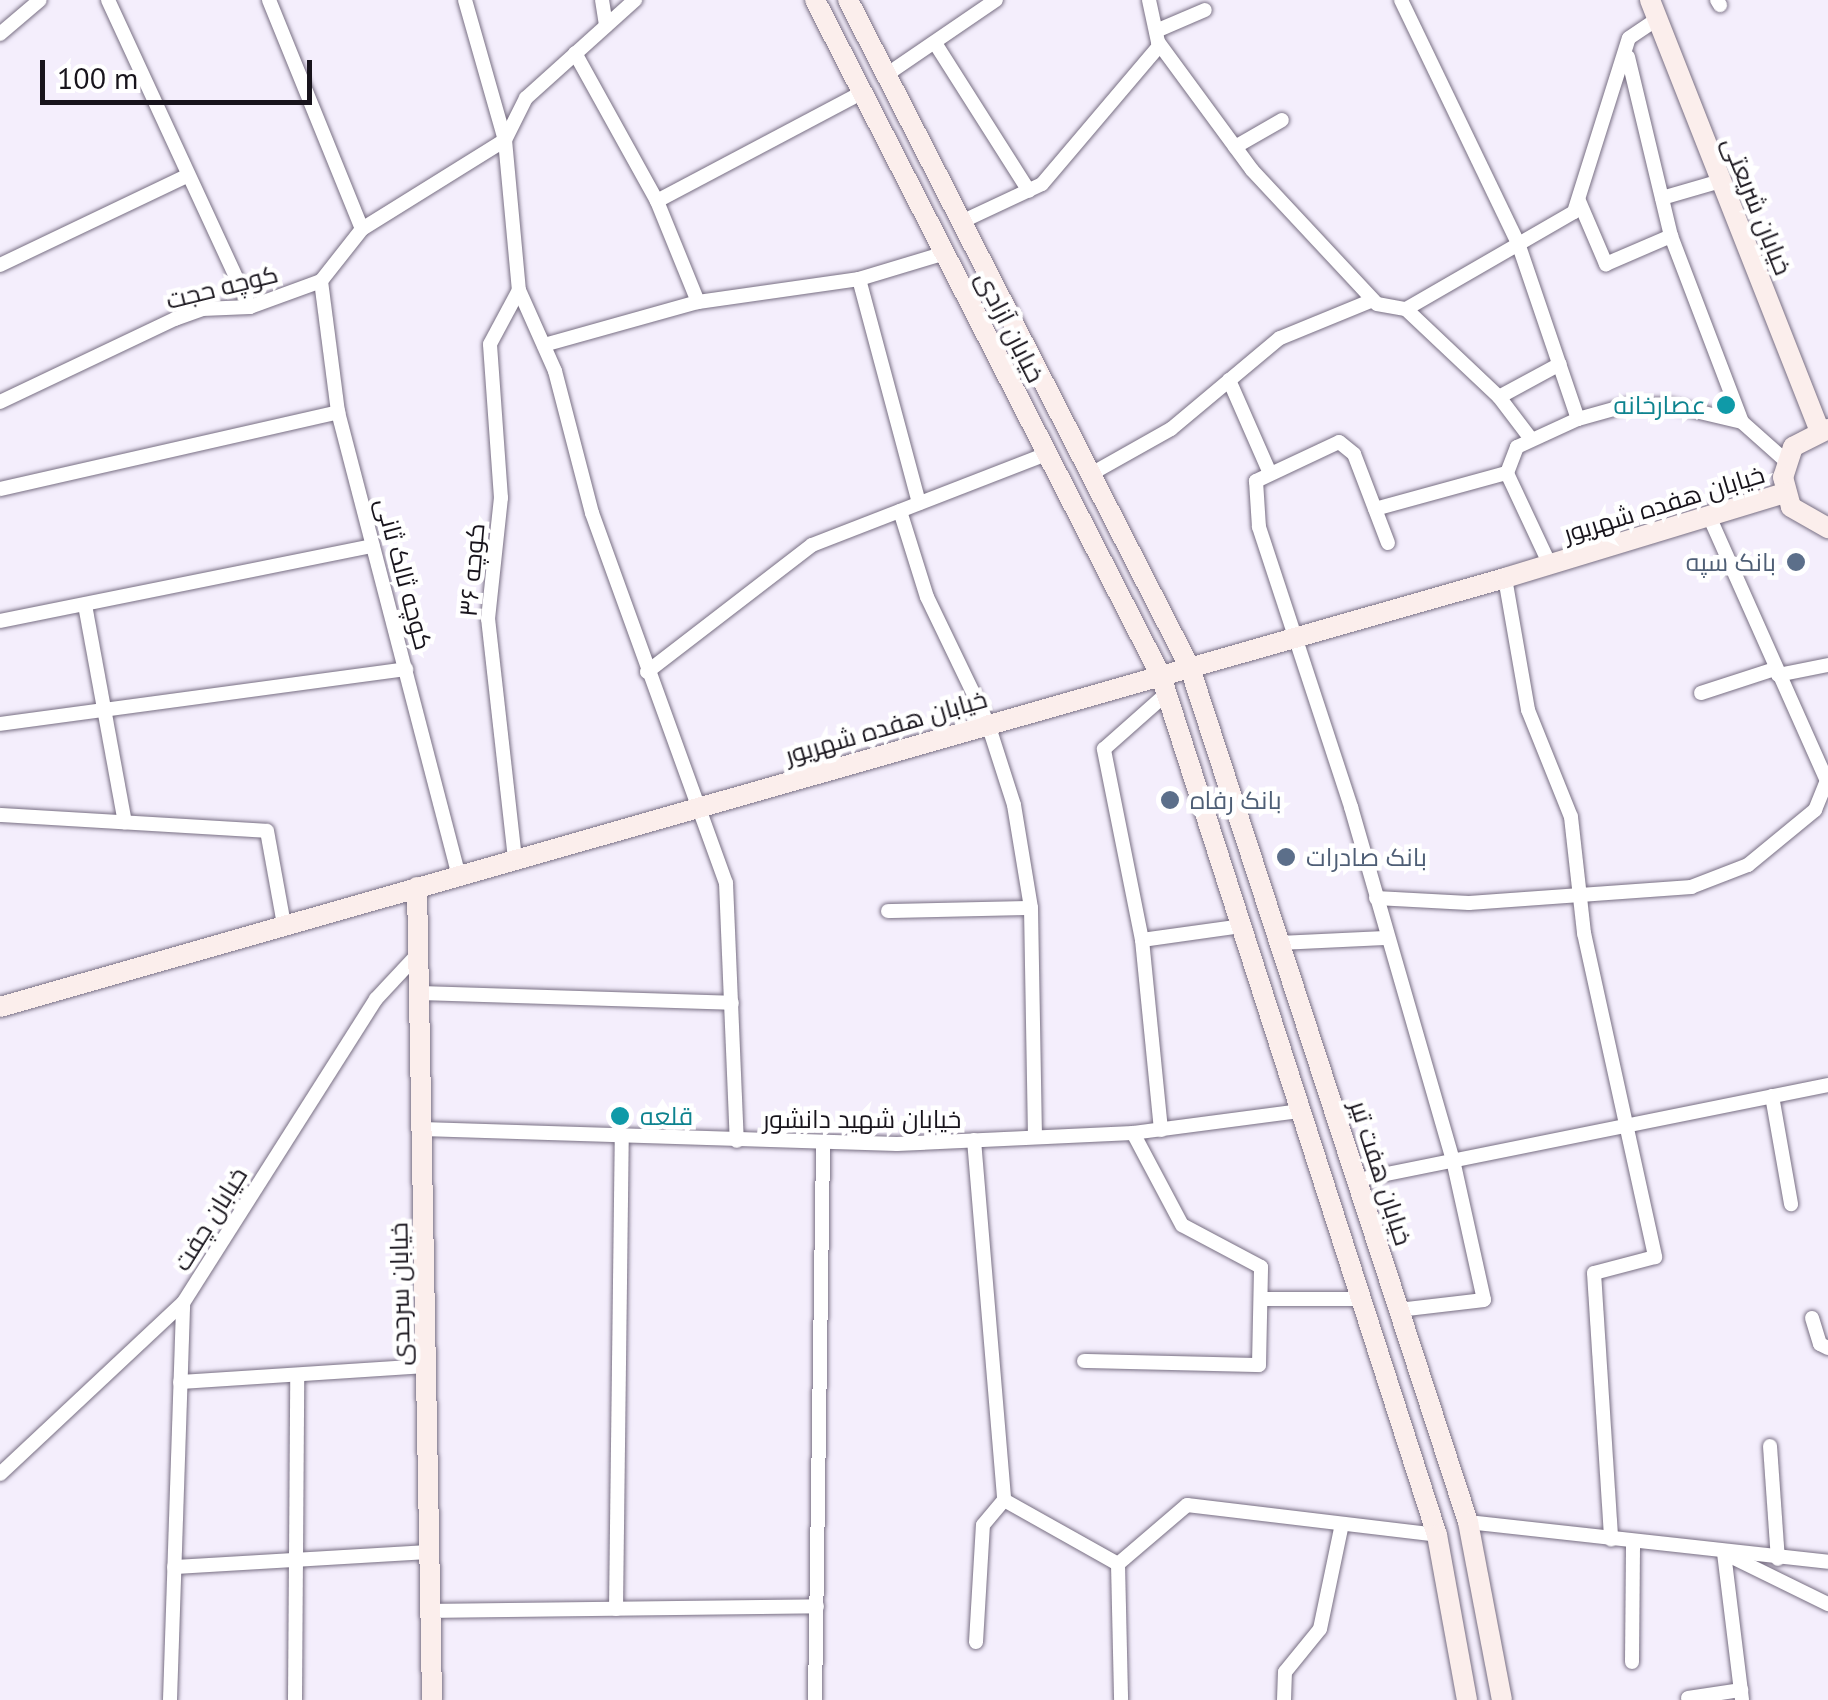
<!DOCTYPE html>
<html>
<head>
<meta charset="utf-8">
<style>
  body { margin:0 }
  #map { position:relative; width:1828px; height:1700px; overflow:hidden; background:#f4eefc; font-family:"PT Sans",Cairo,sans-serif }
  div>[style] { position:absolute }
  .roads { filter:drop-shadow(0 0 2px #786f83) drop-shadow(0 0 2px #786f83) }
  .street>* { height:14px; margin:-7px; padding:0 7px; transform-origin:7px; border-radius:7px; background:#fff }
  .secondary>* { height:20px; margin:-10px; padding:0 10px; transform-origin:10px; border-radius:10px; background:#fbeeec }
  .dots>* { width:28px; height:28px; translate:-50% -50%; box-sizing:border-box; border:5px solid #fff; border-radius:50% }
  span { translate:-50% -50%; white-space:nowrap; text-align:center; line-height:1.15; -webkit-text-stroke:9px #fff; paint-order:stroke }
  .street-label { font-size:25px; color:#18141c }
  .culture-label { font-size:25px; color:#0d838f }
  .right { translate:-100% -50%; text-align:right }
  .left { translate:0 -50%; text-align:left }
  .service-label { font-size:25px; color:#4e5e75 }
  .scale { position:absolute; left:40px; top:60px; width:272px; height:45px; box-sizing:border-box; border:5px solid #18141c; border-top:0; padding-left:12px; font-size:30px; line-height:35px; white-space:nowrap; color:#18141c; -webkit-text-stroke:8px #fff; paint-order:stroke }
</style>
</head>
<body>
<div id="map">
  <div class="roads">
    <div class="street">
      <i style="left:108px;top:0;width:338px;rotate:65.2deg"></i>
      <i style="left:269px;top:0;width:247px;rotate:67.9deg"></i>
      <i style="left:465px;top:0;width:146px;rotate:74.1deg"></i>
      <i style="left:505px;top:140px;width:151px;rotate:84.7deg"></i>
      <i style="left:519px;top:290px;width:89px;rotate:66deg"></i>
      <i style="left:555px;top:371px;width:147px;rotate:75.4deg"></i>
      <i style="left:592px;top:513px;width:394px;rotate:70.1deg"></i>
      <i style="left:726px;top:883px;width:258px;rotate:87.6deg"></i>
      <i style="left:602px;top:0;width:26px;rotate:81deg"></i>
      <i style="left:1149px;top:0;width:43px;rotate:77.9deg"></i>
      <i style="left:1158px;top:42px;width:159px;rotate:53.7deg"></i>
      <i style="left:1252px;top:170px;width:183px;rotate:47deg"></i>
      <i style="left:1377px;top:304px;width:29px;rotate:10deg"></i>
      <i style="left:1401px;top:0;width:270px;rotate:64.3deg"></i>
      <i style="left:1518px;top:243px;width:186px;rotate:71.2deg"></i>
      <i style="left:1578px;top:419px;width:52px;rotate:-15.6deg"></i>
      <i style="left:1628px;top:405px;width:42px"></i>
      <i style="left:1670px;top:405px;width:74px;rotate:13.3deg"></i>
      <i style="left:1717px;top:0;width:6px;rotate:59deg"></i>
      <i style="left:1156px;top:31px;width:53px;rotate:-23.2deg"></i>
      <i style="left:0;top:34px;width:52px;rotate:-40.4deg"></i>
      <i style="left:935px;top:43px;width:175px;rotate:57.6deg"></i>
      <i style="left:575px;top:53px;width:169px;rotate:61deg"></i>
      <i style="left:657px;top:201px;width:109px;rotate:67.9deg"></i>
      <i style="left:1628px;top:57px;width:184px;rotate:76.5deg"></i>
      <i style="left:1671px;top:236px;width:199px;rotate:69.1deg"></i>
      <i style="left:1742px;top:422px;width:59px;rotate:41.6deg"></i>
      <i style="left:886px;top:75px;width:133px;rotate:-34.3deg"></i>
      <i style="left:1235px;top:147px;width:54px;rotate:-29.9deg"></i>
      <i style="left:1662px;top:198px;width:61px;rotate:-16.1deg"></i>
      <i style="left:657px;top:201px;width:233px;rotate:-27.9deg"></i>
      <i style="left:1579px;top:201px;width:69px;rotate:66.8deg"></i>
      <i style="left:1606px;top:264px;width:71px;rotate:-23.3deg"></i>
      <i style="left:961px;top:222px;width:89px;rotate:-25.1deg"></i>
      <i style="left:1042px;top:184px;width:182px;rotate:-49.7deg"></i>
      <i style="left:0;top:265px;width:207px;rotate:-25.5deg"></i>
      <i style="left:859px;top:279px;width:90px;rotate:-16.8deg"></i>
      <i style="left:321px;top:281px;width:132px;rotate:82.6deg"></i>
      <i style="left:338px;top:412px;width:479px;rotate:75.4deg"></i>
      <i style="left:544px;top:345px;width:160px;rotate:-15.6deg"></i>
      <i style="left:698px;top:302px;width:163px;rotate:-8.1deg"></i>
      <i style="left:859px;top:279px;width:232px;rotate:75deg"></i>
      <i style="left:1229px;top:380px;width:99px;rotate:66.3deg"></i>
      <i style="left:1499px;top:397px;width:69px;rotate:-28.4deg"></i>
      <i style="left:0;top:402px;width:194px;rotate:-25.4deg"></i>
      <i style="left:175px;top:319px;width:29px;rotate:-20deg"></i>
      <i style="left:202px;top:309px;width:48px;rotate:-2.4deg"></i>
      <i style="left:250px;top:307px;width:76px;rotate:-20.1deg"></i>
      <i style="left:321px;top:281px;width:66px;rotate:-51.7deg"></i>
      <i style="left:362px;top:229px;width:168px;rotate:-31.9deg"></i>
      <i style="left:505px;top:140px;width:47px;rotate:-63.4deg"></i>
      <i style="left:526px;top:98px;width:147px;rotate:-42deg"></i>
      <i style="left:1531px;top:439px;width:53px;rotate:-127.3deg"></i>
      <i style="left:1499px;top:397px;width:128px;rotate:-136.6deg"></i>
      <i style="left:1406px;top:309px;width:194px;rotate:-30deg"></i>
      <i style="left:1574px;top:212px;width:182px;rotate:-72.5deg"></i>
      <i style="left:1629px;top:38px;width:34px;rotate:-34deg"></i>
      <i style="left:1091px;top:474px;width:92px;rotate:-29.4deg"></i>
      <i style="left:1171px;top:429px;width:142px;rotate:-39.9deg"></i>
      <i style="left:1280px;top:338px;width:100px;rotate:-22.2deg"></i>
      <i style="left:0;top:489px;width:347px;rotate:-12.8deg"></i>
      <i style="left:1375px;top:509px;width:137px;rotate:-15.3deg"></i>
      <i style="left:900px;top:511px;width:90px;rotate:72.6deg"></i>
      <i style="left:927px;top:597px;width:141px;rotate:64.3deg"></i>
      <i style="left:988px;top:724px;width:85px;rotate:72.2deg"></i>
      <i style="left:1014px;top:805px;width:104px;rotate:80.6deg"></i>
      <i style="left:1031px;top:908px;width:229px;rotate:89deg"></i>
      <i style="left:1709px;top:516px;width:290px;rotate:66deg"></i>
      <i style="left:1388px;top:543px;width:95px;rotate:-110.9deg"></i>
      <i style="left:1354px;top:454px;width:19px;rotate:-141deg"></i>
      <i style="left:1339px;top:442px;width:92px;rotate:154.8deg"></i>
      <i style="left:1256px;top:481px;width:46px;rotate:86.3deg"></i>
      <i style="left:1259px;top:527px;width:295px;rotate:71.8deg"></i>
      <i style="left:1351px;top:807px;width:367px;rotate:73.9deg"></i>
      <i style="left:1453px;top:1160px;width:143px;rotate:77.5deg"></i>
      <i style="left:1484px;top:1300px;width:86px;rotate:173.3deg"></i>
      <i style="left:1550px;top:565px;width:102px;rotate:-115.1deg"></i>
      <i style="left:1507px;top:473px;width:28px;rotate:-69deg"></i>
      <i style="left:1517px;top:447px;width:67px;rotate:-24.7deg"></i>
      <i style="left:1505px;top:578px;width:134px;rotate:80.1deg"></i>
      <i style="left:1528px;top:710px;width:115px;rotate:68.1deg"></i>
      <i style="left:1571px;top:817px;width:117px;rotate:83.6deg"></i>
      <i style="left:1584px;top:933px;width:332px;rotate:77.6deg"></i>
      <i style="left:1655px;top:1257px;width:63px;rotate:165.3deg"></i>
      <i style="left:1594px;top:1273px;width:267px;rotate:86.3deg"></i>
      <i style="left:85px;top:605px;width:221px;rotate:79.6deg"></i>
      <i style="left:0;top:621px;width:380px;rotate:-11.4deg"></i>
      <i style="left:647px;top:672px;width:208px;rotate:-37.6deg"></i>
      <i style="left:812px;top:545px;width:252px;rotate:-21.2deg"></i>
      <i style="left:1778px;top:675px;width:51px;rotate:-11.3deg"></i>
      <i style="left:1701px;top:693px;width:78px;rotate:-18deg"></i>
      <i style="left:0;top:724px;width:410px;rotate:-7.7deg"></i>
      <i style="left:0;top:815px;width:267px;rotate:3.4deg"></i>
      <i style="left:267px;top:831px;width:96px;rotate:79.7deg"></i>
      <i style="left:515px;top:859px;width:242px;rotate:-96.4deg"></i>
      <i style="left:488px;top:619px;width:122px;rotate:-83.9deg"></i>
      <i style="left:501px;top:498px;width:154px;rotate:-94.1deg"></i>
      <i style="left:490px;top:344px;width:61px;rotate:-61.8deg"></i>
      <i style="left:1376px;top:898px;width:93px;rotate:3.1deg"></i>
      <i style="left:1469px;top:903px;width:223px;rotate:-4.1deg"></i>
      <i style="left:1691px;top:887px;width:61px;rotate:-21.1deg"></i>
      <i style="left:1748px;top:865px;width:87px;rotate:-39.4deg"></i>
      <i style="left:1815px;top:810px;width:31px;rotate:-68deg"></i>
      <i style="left:888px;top:911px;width:143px;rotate:-1.2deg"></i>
      <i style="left:1142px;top:940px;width:100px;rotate:-8deg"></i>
      <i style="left:1279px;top:943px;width:106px;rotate:-2.7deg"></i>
      <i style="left:419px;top:993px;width:313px;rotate:1.8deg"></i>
      <i style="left:1772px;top:1096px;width:110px;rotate:80deg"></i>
      <i style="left:422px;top:1129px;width:475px;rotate:1.8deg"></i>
      <i style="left:897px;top:1144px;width:236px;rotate:-2.7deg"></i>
      <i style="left:1133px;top:1133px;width:168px;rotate:-7.5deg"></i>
      <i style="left:1161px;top:1130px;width:191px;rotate:-95.7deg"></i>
      <i style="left:1142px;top:940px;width:195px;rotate:-101.3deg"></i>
      <i style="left:1104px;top:749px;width:83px;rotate:-41.6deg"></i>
      <i style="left:974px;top:1140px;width:361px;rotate:85.2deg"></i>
      <i style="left:1004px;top:1500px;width:131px;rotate:29.3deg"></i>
      <i style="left:1357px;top:1180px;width:480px;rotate:-11.4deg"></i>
      <i style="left:1264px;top:1299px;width:97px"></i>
      <i style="left:1812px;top:1318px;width:27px;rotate:73deg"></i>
      <i style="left:1820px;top:1344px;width:9px;rotate:27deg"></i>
      <i style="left:1084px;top:1361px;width:175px;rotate:1.3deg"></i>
      <i style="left:1259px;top:1365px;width:98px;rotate:-88.8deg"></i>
      <i style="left:1261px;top:1267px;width:89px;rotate:-152deg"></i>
      <i style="left:1182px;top:1225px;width:104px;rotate:-118deg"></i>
      <i style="left:180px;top:1382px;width:247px;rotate:-3.7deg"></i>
      <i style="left:1770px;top:1446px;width:113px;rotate:86deg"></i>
      <i style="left:0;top:1474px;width:250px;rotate:-43.1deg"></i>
      <i style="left:183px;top:1303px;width:360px;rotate:-57.6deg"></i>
      <i style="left:376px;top:999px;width:62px;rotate:-47deg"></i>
      <i style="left:1468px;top:1522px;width:362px;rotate:6.3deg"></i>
      <i style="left:1724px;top:1553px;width:148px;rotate:83deg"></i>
      <i style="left:1734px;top:1558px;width:105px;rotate:26.1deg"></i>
      <i style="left:1118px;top:1564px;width:91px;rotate:-40.5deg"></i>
      <i style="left:1187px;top:1505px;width:252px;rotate:6.8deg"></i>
      <i style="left:1118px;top:1564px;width:136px;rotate:88.7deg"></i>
      <i style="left:174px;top:1567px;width:256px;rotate:-3.4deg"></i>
      <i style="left:616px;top:1609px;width:473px;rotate:-89.3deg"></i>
      <i style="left:431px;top:1611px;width:386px;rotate:-0.7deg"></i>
      <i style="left:976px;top:1642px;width:117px;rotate:-86.6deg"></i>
      <i style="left:983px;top:1525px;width:33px;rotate:-50deg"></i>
      <i style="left:1632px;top:1662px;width:120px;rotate:-89.5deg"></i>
      <i style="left:1688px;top:1698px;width:54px;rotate:-8.6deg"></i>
      <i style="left:170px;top:1700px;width:397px;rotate:-88.1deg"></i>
      <i style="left:295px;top:1700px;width:325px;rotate:-89.6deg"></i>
      <i style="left:815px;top:1700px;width:555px;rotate:-89.17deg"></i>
      <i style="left:1284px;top:1700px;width:28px;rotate:-88deg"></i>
      <i style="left:1285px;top:1672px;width:55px;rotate:-50.9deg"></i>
      <i style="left:1320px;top:1629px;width:107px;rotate:-78.2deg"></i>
    </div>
    <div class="secondary">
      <i style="left:815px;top:0;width:759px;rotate:62.9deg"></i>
      <i style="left:1161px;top:676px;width:902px;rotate:72.19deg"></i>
      <i style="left:1437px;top:1535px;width:168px;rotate:79.7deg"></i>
      <i style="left:848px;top:0;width:750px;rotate:62.89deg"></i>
      <i style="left:1190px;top:668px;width:898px;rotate:71.97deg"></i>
      <i style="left:1468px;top:1522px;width:181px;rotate:79.2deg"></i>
      <i style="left:1650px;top:0;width:462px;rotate:68.5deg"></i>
      <i style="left:1828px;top:429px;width:39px;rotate:153deg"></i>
      <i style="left:1793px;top:447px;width:32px;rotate:108deg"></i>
      <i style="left:1783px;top:477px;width:31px;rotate:75deg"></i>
      <i style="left:1791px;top:507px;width:43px;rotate:29.6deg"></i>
      <i style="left:417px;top:887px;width:813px;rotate:88.94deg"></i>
      <i style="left:0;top:1007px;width:1565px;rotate:-15.91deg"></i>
      <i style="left:1505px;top:578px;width:293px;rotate:-16.9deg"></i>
    </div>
  </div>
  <div class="dots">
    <i style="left:1726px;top:405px;background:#0f9aa8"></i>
    <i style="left:1796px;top:562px;background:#5c6f8a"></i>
    <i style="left:1170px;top:800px;background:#5c6f8a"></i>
    <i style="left:1286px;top:857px;background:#5c6f8a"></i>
    <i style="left:620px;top:1116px;background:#0f9aa8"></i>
  </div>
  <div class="street-label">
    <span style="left:1757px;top:206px;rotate:68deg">خیابان شریعتی</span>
    <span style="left:222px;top:287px;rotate:-14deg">کوچه حجت</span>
    <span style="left:1010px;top:327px;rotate:63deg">خیابان آزادی</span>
    <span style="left:1664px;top:504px;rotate:-17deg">خیابان هفده شهریور</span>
    <span style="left:472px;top:570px;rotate:-85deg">کوچه ۳۶</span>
    <span style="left:404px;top:574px;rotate:75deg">کوچه ثالک ثانی</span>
    <span style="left:886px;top:727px;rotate:-16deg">خیابان هفده شهریور</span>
    <span style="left:862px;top:1119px">خیابان شهید دانشور</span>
    <span style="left:1381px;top:1173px;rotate:72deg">خیابان هفت تیر</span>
    <span style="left:210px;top:1219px;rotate:-58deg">خیابان چفت</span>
    <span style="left:400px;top:1294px;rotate:-91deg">خیابان سرحدی</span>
  </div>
  <div class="culture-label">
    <span class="right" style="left:1706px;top:405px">عصارخانه</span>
    <span class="left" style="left:640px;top:1116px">قلعه</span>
  </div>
  <div class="service-label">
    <span class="right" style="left:1776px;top:562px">بانک سپه</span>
    <span class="left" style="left:1190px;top:800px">بانک رفاه</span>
    <span class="left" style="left:1306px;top:857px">بانک صادرات</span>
  </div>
  <div class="scale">100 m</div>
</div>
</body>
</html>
